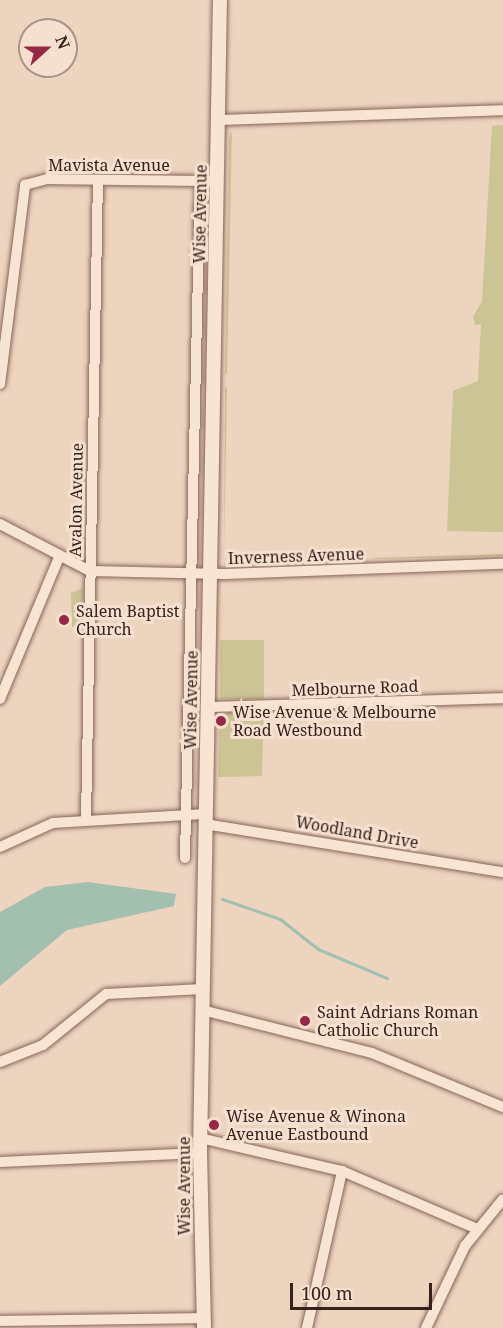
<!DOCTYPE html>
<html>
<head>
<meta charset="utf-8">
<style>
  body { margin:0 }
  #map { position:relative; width:503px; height:1328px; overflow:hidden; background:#edd4bf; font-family:"Noto Serif",serif }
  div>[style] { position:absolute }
  .green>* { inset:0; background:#cbc494; transform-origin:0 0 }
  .water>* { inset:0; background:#a2bfb0 }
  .stream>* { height:3px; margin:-1.5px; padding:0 1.5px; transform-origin:1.5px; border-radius:1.5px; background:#a2bfb0 }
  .roads { filter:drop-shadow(0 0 2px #866558) drop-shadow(0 0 2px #866558) }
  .street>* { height:10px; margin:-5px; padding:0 5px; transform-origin:5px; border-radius:5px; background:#f8e4d2 }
  .secondary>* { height:14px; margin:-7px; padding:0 7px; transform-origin:7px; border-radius:7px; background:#f8e4d2 }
  .dots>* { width:16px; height:16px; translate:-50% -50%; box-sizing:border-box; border:3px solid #f5e0cf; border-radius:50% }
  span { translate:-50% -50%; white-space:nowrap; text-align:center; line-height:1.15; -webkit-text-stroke:6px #f5e0cf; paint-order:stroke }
  .street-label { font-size:16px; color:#35221c }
  .poi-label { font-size:16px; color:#35221c }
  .left { translate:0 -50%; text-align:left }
  .north { position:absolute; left:18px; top:18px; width:60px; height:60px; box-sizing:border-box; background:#f5e0cf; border:2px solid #a89487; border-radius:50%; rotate:69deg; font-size:16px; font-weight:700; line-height:24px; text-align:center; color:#35221c }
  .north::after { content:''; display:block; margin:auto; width:21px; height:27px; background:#952844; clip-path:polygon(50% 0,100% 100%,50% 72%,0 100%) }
  .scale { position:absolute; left:290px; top:1283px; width:142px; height:27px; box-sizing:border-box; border:3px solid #35221c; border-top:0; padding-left:8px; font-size:18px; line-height:21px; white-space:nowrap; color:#35221c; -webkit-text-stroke:4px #f5e0cf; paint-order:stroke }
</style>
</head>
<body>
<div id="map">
  <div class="green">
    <i style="clip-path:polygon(503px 125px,503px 532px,447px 531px,453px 391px,478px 381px,481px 324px,475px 325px,473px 317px,482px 301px,492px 126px)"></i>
    <i style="clip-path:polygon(232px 131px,227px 374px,225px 374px,229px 137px)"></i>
    <i style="clip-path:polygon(227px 387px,224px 557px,225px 388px)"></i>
    <i style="clip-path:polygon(503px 554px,503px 556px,375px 559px,375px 558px)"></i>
    <i style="clip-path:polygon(83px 588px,83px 628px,72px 627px,71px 593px)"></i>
    <i style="left:220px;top:640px;width:44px;height:59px"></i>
    <i style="clip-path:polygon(264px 712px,262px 776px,218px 777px,219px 718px,227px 713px)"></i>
  </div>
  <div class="water">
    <i style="clip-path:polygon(88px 882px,176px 894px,174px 906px,67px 930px,0 986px,0 912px,45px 887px)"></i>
  </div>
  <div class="stream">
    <i style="left:222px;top:899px;width:61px;rotate:19deg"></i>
    <i style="left:280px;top:919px;width:48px;rotate:38.3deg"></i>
    <i style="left:318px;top:949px;width:75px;rotate:22.8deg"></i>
  </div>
  <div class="roads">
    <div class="street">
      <i style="left:218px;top:120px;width:285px;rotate:-2deg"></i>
      <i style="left:0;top:384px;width:201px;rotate:-82.8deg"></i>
      <i style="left:25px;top:185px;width:24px;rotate:-15deg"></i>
      <i style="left:48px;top:179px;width:169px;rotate:0.7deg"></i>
      <i style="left:0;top:524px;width:102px;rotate:27.6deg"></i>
      <i style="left:90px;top:571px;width:134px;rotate:1.3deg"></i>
      <i style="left:224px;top:574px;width:279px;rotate:-2.1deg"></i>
      <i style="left:0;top:699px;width:154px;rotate:-67.4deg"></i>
      <i style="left:207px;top:707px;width:296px;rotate:-1.7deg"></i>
      <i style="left:86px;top:820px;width:640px;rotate:-88.93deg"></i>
      <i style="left:205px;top:824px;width:302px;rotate:9.2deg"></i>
      <i style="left:0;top:847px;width:58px;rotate:-24.4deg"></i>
      <i style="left:53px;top:823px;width:153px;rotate:-3.4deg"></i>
      <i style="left:185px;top:858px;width:677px;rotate:-88.73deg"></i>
      <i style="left:202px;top:1010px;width:175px;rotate:14.2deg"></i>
      <i style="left:372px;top:1053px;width:142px;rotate:22.4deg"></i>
      <i style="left:0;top:1062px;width:46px;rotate:-21.6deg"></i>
      <i style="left:43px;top:1045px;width:81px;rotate:-39deg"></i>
      <i style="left:106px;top:994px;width:97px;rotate:-3deg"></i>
      <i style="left:200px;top:1138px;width:146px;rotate:13.1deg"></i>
      <i style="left:342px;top:1171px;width:145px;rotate:23.2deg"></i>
      <i style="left:0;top:1162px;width:200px;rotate:-2.6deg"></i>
      <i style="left:0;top:1321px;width:203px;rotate:-0.8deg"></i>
      <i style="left:307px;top:1328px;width:161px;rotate:-77.4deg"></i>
      <i style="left:426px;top:1328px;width:91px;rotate:-64.6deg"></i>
      <i style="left:465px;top:1246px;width:60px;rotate:-51deg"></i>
    </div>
    <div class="secondary">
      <i style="left:204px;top:1328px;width:175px;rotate:-91.3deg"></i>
      <i style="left:200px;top:1153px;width:1153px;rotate:-89.01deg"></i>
    </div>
  </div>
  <div class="dots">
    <i style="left:64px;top:620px;background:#952844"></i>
    <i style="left:221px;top:721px;background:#952844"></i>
    <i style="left:305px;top:1021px;background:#952844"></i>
    <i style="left:214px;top:1125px;background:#952844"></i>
  </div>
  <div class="street-label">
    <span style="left:109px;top:165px">Mavista Avenue</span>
    <span style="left:200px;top:214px;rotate:-89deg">Wise Avenue</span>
    <span style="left:76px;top:500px;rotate:-89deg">Avalon Avenue</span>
    <span style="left:296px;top:556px;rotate:-2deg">Inverness Avenue</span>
    <span style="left:355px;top:688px;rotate:-2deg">Melbourne Road</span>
    <span style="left:191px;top:700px;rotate:-89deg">Wise Avenue</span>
    <span style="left:357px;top:832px;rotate:10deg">Woodland Drive</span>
    <span style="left:184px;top:1186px;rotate:-90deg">Wise Avenue</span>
  </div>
  <div class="poi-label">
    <span class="left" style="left:76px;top:620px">Salem Baptist<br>Church</span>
    <span class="left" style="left:233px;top:721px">Wise Avenue &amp; Melbourne<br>Road Westbound</span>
    <span class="left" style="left:317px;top:1021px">Saint Adrians Roman<br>Catholic Church</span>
    <span class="left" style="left:226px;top:1125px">Wise Avenue &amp; Winona<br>Avenue Eastbound</span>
  </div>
  <div class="north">N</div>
  <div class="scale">100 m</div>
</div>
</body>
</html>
